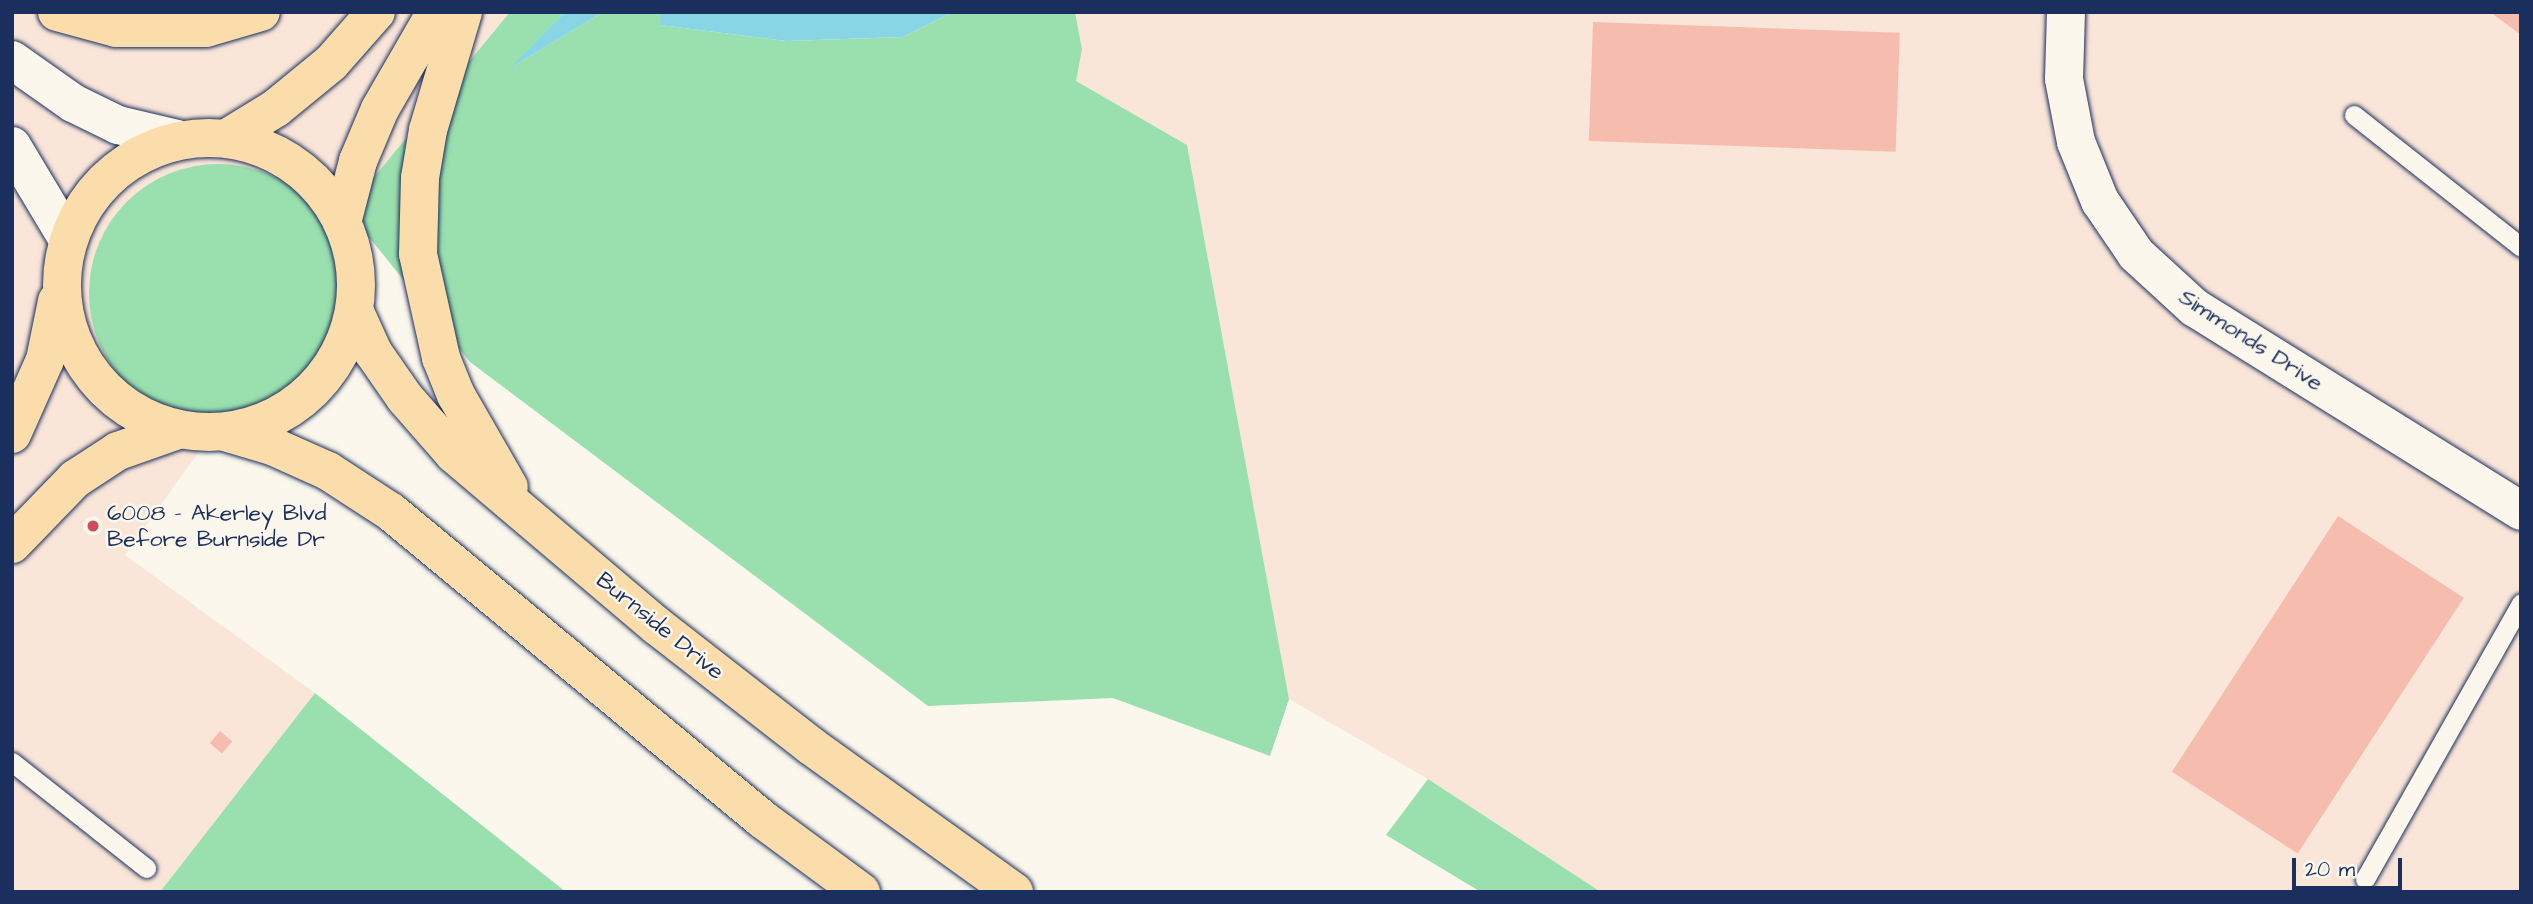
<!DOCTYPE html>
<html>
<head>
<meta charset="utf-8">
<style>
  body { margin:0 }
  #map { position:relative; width:2533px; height:904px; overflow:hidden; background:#fbf7ec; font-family:"Architects Daughter",sans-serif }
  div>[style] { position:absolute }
  .built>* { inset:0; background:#fae6d9 }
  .green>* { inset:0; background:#9ae0ae }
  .round { border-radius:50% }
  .water>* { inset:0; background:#88d5e6 }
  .building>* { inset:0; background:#f6bdae; transform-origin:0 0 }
  .roads { filter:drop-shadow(0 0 2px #1b2f5e) drop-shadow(0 0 2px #1b2f5e) }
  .service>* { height:19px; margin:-9.5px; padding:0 9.5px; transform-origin:9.5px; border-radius:9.5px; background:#fbf7ec }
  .minor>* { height:38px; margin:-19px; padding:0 19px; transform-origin:19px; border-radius:19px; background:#fbf7ec }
  .secondary>* { height:38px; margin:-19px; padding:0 19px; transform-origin:19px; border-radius:19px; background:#fbf7ec }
  .primary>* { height:38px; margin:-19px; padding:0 19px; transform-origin:19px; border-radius:19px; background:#faddab }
  .primary>.ring { margin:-19px; padding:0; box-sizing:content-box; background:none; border:38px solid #faddab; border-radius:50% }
  .dots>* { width:19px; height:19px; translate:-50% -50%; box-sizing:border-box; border:4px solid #fbf7ec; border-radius:50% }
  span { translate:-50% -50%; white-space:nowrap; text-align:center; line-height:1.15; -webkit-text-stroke:5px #fbf7ec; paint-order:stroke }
  .street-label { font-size:23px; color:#1b2f5e }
  .poi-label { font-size:23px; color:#1b2f5e }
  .left { translate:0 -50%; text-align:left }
  .frame { position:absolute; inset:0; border:14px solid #1b2f5e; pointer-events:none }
  .scale { position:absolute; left:2292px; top:858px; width:110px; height:32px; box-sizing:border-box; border:4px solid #1b2f5e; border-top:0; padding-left:9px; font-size:21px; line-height:24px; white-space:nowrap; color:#1b2f5e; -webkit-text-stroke:5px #fbf7ec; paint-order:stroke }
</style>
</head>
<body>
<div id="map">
  <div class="built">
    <i style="clip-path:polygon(12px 12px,510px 12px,347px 210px,268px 355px,125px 555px,315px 693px,160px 892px,12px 892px)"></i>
    <i style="clip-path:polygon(1075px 12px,2521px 12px,2521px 892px,1601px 892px,1428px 779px,1289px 699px,1187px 145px,1075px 81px,1082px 49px)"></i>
  </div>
  <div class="green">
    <i style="clip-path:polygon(510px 12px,565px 12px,513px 66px,603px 12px,661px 12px,661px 25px,786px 41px,903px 37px,953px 12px,1075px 12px,1082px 49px,1076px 81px,1187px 145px,1289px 699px,1270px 756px,1113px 698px,928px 706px,470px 362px,347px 210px)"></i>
    <i class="round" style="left:89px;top:164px;width:258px;height:258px"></i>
    <i style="clip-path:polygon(315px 693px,566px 892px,160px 892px)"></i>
    <i style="clip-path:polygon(1428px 779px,1601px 892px,1481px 892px,1386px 835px)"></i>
  </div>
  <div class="water">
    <i style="clip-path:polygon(565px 12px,603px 12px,510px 68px)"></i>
    <i style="clip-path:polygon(661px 12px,953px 12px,903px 37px,786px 41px,660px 25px)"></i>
  </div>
  <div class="building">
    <i style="clip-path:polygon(2490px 12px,2521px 12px,2521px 35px)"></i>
    <i style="left:1593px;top:22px;width:307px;height:119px;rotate:2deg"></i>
    <i style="left:2338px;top:516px;width:150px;height:305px;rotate:33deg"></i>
    <i style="left:220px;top:731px;width:16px;height:16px;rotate:40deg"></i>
  </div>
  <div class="roads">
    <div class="service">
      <i style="left:2354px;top:115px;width:213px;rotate:38.3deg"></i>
      <i style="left:12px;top:762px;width:171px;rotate:38.3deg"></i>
      <i style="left:2365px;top:879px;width:317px;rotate:-60.5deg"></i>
    </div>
    <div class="minor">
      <i style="left:2066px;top:12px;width:67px;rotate:91.7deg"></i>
      <i style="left:2064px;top:79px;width:64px;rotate:79.2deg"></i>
      <i style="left:2076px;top:142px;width:64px;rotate:67.9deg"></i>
      <i style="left:2100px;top:201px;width:64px;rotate:55.8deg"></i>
      <i style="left:2136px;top:254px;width:80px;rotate:42.5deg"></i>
      <i style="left:2195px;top:308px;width:384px;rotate:31.9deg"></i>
    </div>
    <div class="secondary">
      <i style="left:12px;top:60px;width:75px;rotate:35.2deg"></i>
      <i style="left:73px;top:103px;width:50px;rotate:26.1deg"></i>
      <i style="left:118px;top:125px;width:61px;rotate:13.3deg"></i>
      <i style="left:12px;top:146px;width:107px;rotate:59.1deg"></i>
    </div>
    <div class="primary">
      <i style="left:57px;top:12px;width:61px;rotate:15.2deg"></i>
      <i style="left:116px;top:28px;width:90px"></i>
      <i style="left:206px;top:28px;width:57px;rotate:-16.2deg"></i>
      <i style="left:463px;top:12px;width:123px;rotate:106.5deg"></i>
      <i style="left:428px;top:130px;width:49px;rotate:99.5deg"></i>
      <i style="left:420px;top:178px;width:76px;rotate:91.5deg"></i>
      <i style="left:418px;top:254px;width:107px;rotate:77.5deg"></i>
      <i style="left:441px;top:358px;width:40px;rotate:68deg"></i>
      <i style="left:456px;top:395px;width:106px;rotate:60.1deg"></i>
      <i style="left:229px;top:137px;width:55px;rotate:-31.7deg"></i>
      <i style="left:276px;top:108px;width:71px;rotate:-39.3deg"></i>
      <i style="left:331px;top:63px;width:68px;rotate:-48.6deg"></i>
      <i class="ring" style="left:62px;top:138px;width:256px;height:256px"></i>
      <i style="left:343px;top:219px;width:60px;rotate:-75.5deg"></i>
      <i style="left:358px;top:161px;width:56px;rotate:-67.1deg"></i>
      <i style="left:380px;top:109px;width:112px;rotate:-60deg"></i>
      <i style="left:355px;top:312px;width:44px;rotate:65.8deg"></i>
      <i style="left:373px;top:352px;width:56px;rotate:55.2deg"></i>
      <i style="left:405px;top:398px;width:74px;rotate:48.8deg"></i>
      <i style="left:454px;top:454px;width:266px;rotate:40.3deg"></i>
      <i style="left:657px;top:626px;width:195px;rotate:37.9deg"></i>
      <i style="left:811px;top:746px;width:250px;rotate:35.7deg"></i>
      <i style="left:225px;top:432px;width:49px;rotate:16.6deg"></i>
      <i style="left:272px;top:446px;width:61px;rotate:24.1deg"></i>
      <i style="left:328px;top:471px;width:75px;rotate:33.1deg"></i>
      <i style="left:391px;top:512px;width:482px;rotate:39.6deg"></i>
      <i style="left:762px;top:819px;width:123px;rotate:36.4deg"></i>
      <i style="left:12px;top:434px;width:81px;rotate:-66deg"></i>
      <i style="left:45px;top:360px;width:60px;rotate:-78.5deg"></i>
      <i style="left:12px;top:544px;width:91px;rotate:-45.9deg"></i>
      <i style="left:75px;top:479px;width:51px;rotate:-33.1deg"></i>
      <i style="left:118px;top:451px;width:64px;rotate:-19.3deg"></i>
    </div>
  </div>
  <div class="dots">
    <i style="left:93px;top:526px;background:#d1495b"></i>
  </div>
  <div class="street-label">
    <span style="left:2251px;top:340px;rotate:33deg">Simmonds Drive</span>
    <span style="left:660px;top:626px;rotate:39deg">Burnside Drive</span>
  </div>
  <div class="poi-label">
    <span class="left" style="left:107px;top:526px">6008 - Akerley Blvd<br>Before Burnside Dr</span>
  </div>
  <div class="frame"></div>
  <div class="scale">20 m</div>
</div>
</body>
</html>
